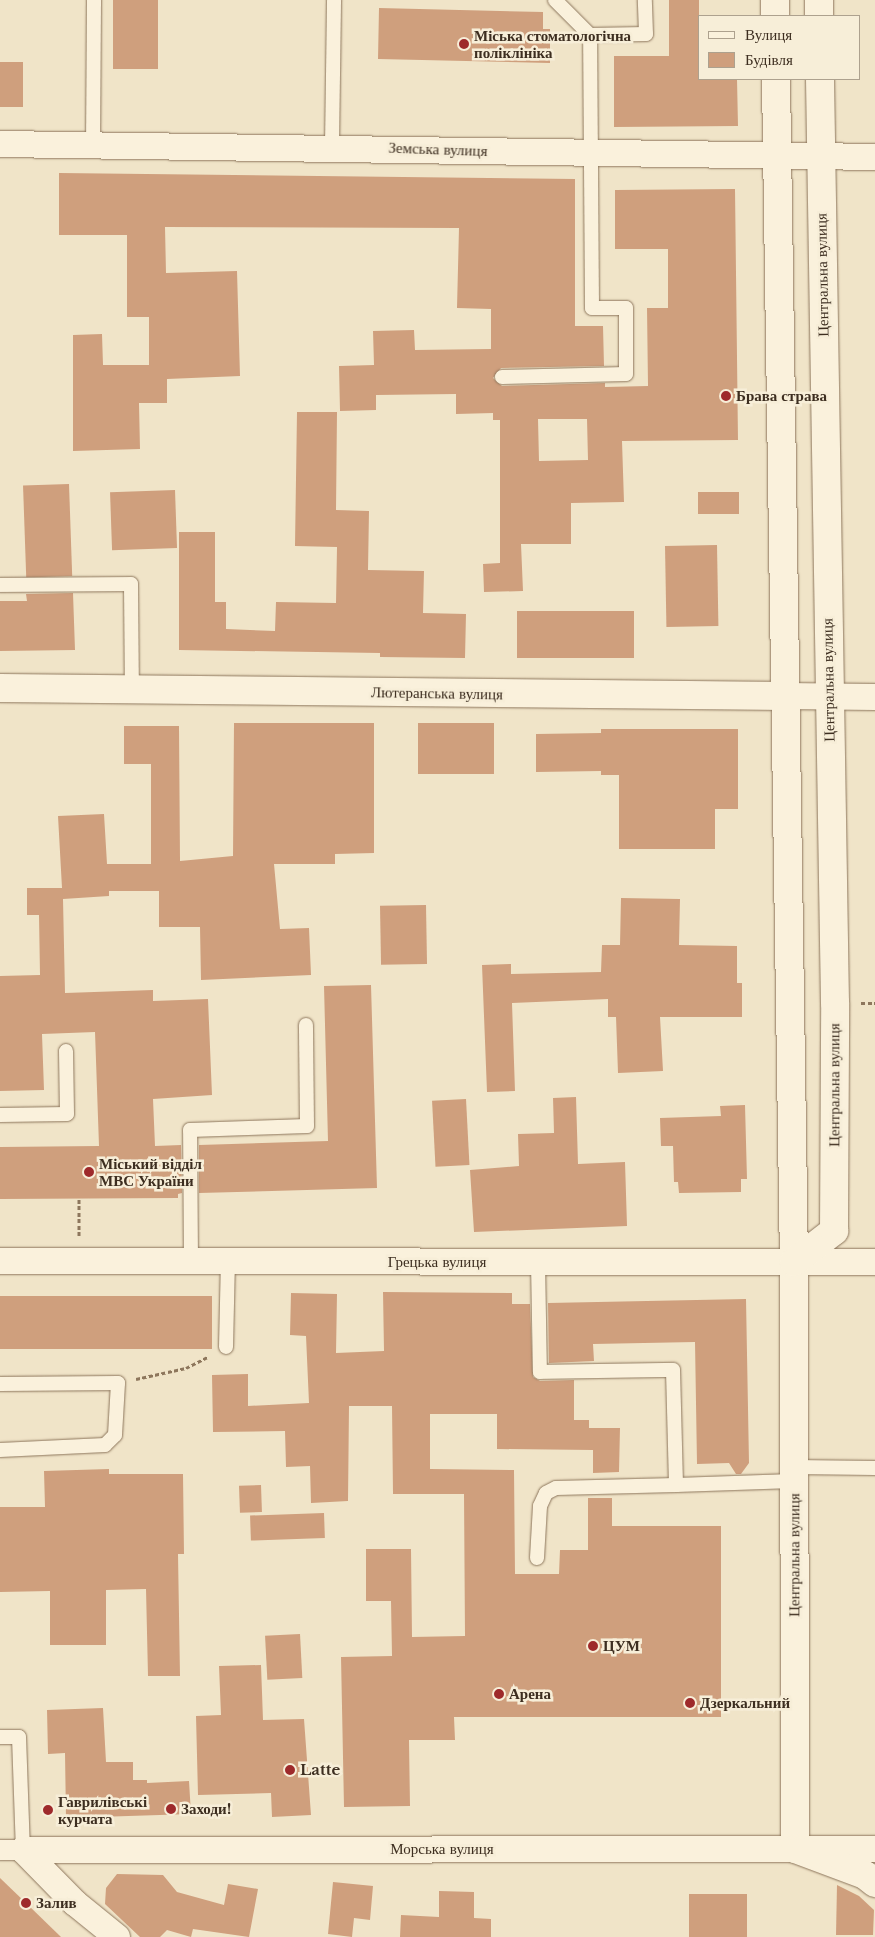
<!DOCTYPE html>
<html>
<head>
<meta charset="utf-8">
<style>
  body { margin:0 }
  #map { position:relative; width:875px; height:1937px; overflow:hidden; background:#f0e4c8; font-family:"Libre Baskerville",serif }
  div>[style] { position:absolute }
  .building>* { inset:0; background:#cf9f7d; transform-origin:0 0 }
  .path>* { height:3px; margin-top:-1.5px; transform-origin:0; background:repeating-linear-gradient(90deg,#8d765c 0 4px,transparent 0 6.5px) }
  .roads { filter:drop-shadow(0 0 1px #8d765c) drop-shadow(0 0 1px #8d765c) }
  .service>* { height:14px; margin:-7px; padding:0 7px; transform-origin:7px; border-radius:7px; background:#faf1dc }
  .pedestrian>* { height:20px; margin:-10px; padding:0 10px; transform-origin:10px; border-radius:10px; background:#faf1dc }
  .minor>* { height:26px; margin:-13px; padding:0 13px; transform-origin:13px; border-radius:13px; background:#faf1dc }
  .tertiary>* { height:28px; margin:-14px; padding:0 14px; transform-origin:14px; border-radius:14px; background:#faf1dc }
  .secondary>* { height:28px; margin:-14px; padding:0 14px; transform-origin:14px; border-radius:14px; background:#faf1dc }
  .dots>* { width:14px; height:14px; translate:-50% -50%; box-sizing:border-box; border:2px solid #f7eed8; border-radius:50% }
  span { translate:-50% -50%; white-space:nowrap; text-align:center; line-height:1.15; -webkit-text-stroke:5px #f7eed8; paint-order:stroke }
  .poi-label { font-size:15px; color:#3d2e20; font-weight:700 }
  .left { translate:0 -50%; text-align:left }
  .street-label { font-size:15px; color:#3d2e20 }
  .legend { position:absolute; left:698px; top:15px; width:162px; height:65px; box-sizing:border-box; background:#f7eed8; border:1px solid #ada18e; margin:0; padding:6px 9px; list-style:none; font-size:15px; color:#3d2e20 }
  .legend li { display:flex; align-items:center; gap:10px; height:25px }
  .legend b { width:25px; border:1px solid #ada18e }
</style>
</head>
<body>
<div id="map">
  <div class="building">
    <i style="left:113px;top:0;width:45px;height:69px"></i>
    <i style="clip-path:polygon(669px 0,699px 0,699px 79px,737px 79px,738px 126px,614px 127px,614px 56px,669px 56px)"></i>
    <i style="clip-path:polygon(379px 8px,543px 12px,543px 29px,550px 29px,550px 63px,378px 59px)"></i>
    <i style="left:0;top:62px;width:23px;height:45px"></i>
    <i style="clip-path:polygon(evenodd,59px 173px,575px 179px,575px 326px,603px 326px,604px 366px,501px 368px,493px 378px,502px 386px,605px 383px,605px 387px,648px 386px,647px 308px,668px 308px,668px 249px,615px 249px,615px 190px,735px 189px,738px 440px,622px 441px,624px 502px,571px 503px,571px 544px,521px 544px,523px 591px,484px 592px,483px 564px,500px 563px,500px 420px,493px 420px,493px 413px,456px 414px,456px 394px,376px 395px,376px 410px,340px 411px,339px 366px,374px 365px,373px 331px,414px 330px,415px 350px,491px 349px,491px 309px,457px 308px,459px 228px,165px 227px,166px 273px,237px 271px,240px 376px,167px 379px,167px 403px,139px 403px,140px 449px,73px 451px,73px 335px,102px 334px,103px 365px,149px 365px,149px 317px,127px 317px,127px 235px,59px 235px,59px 173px,538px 419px,587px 419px,588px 460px,539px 461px,538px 419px)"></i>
    <i style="clip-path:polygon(297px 412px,337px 412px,336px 510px,369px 511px,368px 570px,424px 571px,423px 613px,466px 614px,465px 658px,380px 657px,380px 653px,179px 650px,179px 532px,215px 532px,215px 602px,226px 602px,226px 629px,275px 631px,276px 602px,336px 603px,337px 547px,295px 546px)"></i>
    <i style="left:69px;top:484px;width:92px;height:46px;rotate:88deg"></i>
    <i style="left:175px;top:490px;width:58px;height:65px;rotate:88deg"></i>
    <i style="left:739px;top:492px;width:22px;height:41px;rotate:90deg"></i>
    <i style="left:717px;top:545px;width:81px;height:52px;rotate:89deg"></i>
    <i style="clip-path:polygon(73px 593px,75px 650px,0 651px,0 601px,27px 601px,26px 594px)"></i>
    <i style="left:517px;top:611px;width:117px;height:47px"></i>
    <i style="clip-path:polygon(234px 723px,374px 723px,374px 853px,335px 854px,335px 864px,274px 864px,280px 929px,309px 928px,311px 975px,201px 980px,200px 927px,159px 927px,159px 891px,109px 891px,109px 896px,63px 899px,65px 993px,153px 990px,153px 1001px,208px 999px,212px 1095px,153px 1099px,155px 1146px,181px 1145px,182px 1193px,178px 1194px,178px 1198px,0 1199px,0 1147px,99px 1146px,95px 1032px,42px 1034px,44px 1090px,0 1091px,0 976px,40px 975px,39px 915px,27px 915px,27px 888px,62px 888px,58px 816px,104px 814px,107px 864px,151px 864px,151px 764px,124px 764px,124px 726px,179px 726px,180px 861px,233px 856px)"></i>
    <i style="left:418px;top:723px;width:76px;height:51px"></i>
    <i style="clip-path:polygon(601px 729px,738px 729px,738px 809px,715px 809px,715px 849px,619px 849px,619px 775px,601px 775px,601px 771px,536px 772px,536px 734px,601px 733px)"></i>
    <i style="clip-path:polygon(621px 898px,680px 899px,679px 945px,737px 946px,737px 983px,742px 983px,742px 1017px,660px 1017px,663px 1071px,618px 1073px,616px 1017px,608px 1017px,608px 999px,512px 1003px,515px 1091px,487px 1092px,482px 965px,511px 964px,511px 974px,601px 972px,602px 945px,620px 945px)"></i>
    <i style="left:426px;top:905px;width:59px;height:46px;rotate:89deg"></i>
    <i style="clip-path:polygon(371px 985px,377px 1188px,199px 1193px,199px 1145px,328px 1141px,324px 986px)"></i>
    <i style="clip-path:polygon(576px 1097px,578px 1164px,625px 1162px,627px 1226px,474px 1232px,470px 1170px,519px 1166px,518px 1134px,554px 1133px,553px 1098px)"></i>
    <i style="left:466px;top:1099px;width:66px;height:34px;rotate:87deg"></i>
    <i style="clip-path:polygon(745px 1105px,747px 1179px,741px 1179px,741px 1192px,679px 1193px,678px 1182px,674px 1182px,673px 1146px,661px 1146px,660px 1118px,721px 1116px,720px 1106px)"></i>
    <i style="clip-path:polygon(383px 1292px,512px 1293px,512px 1304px,530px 1304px,533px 1377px,540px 1381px,574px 1380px,574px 1420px,589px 1420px,589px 1428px,620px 1428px,619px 1472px,593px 1473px,593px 1450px,497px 1449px,497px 1414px,430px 1414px,430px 1469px,514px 1470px,515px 1574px,559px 1574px,560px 1550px,588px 1550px,588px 1498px,612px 1498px,612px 1526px,721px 1526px,721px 1717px,454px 1717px,455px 1740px,409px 1740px,410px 1806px,344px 1807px,341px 1657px,392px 1656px,391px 1601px,366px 1601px,366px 1549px,411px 1549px,412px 1637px,465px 1636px,464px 1494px,393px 1494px,392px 1406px,349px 1406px,348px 1501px,311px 1503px,310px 1466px,286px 1467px,285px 1431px,213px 1432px,212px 1375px,248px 1374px,248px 1406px,309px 1403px,306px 1336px,290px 1335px,291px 1293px,337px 1294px,336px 1353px,384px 1351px)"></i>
    <i style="left:212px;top:1296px;width:53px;height:212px;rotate:90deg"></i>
    <i style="clip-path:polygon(746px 1299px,749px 1463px,741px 1474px,736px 1474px,729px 1463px,697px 1464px,695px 1342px,593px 1344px,594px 1361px,549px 1363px,548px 1303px)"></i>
    <i style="clip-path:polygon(109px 1469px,109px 1474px,183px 1474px,184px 1554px,178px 1554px,180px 1676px,148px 1676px,146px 1589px,106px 1590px,106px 1645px,50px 1645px,50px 1591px,0 1592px,0 1507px,45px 1507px,44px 1471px)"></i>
    <i style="left:261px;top:1485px;width:27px;height:22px;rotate:88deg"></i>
    <i style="left:324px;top:1513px;width:25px;height:74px;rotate:88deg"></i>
    <i style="left:300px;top:1634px;width:44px;height:35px;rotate:87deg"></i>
    <i style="clip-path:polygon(261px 1665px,263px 1720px,304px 1719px,311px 1815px,272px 1817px,271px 1793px,198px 1795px,196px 1716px,221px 1715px,219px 1666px)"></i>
    <i style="clip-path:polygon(103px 1708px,106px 1762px,133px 1762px,133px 1780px,147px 1780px,147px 1783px,189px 1781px,191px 1814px,66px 1818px,65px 1753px,48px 1754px,47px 1710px)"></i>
    <i style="clip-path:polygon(117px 1874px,163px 1875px,177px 1892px,224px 1905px,228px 1884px,258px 1889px,249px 1937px,193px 1929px,191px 1937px,167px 1930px,160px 1937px,140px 1937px,105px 1904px,106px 1888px)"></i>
    <i style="clip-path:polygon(0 1878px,26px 1903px,61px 1937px,0 1937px)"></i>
    <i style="clip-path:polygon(333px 1882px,373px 1886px,370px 1920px,354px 1918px,352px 1937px,328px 1934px)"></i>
    <i style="clip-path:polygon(837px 1885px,859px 1896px,874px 1910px,873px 1935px,836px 1935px)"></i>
    <i style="clip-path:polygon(439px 1891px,474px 1892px,474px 1918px,491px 1919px,491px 1937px,400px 1937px,401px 1915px,439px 1917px)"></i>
    <i style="left:747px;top:1894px;width:43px;height:58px;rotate:90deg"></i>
  </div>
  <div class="path">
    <i style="left:861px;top:1003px;width:14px"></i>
    <i style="left:79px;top:1236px;width:37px;rotate:-90deg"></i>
    <i style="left:136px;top:1379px;width:51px;rotate:-12.4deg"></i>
    <i style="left:186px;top:1368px;width:25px;rotate:-27deg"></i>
  </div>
  <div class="roads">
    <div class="service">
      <i style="left:555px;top:0;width:49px;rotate:45deg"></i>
      <i style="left:93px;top:146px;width:146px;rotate:-89.6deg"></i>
      <i style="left:332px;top:146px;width:146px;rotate:-89.2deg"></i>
      <i style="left:502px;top:377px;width:124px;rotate:-1.4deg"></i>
      <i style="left:626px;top:374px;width:66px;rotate:-90deg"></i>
      <i style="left:626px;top:308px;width:34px;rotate:180deg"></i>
      <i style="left:592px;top:308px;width:273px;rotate:-90.4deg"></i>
      <i style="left:590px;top:35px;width:56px;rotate:-1deg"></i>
      <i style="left:646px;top:34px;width:34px;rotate:-92deg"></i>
      <i style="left:0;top:585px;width:131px;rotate:-0.4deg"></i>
      <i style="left:131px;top:584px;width:105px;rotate:89.5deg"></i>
      <i style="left:0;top:1115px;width:67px;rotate:-0.9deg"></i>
      <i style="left:67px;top:1114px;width:63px;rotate:-90.9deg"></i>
      <i style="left:191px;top:1262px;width:132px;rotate:-90.4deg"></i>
      <i style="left:190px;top:1130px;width:117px;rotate:-2deg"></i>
      <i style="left:307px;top:1126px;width:101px;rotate:-90.6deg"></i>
      <i style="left:538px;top:1262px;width:110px;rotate:89deg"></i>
      <i style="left:540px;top:1372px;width:133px;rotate:-0.9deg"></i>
      <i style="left:673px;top:1370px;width:115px;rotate:88.5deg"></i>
      <i style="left:676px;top:1485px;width:117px;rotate:-2deg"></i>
      <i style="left:226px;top:1347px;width:86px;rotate:-88.7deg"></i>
      <i style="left:0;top:1384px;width:118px;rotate:-0.5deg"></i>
      <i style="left:118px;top:1383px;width:52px;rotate:93.3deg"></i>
      <i style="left:115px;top:1435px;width:14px;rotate:135deg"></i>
      <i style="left:105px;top:1445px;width:105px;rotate:177.3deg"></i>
      <i style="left:794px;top:1467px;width:81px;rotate:0.7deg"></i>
      <i style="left:537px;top:1558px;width:52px;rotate:-86.7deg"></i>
      <i style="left:540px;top:1506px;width:14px;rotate:-65deg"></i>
      <i style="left:546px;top:1493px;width:11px;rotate:-27deg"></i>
      <i style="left:556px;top:1488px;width:120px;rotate:-1.4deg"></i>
      <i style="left:0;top:1737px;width:19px"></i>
      <i style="left:19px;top:1737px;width:113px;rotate:88deg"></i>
    </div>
    <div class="pedestrian">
      <i style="left:0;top:1850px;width:23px"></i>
    </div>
    <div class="minor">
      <i style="left:0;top:144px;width:875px;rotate:0.85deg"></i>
      <i style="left:785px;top:696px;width:90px;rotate:0.6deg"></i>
      <i style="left:0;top:1261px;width:875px;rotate:0.07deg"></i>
      <i style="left:23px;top:1850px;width:852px;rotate:-0.07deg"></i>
      <i style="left:23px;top:1850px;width:74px;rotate:45.5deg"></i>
      <i style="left:75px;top:1903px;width:54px;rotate:39deg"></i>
    </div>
    <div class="tertiary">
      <i style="left:0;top:688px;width:785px;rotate:0.58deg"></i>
    </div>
    <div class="secondary">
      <i style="left:775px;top:0;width:16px;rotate:90deg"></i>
      <i style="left:819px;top:0;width:16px;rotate:90deg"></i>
      <i style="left:776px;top:79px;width:1183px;rotate:89.13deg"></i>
      <i style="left:794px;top:1262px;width:587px;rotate:89.9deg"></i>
      <i style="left:795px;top:1849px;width:75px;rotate:20.4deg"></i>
      <i style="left:865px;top:1875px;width:13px;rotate:39deg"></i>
      <i style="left:794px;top:1262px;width:51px;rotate:-37.8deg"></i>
      <i style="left:834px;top:1231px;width:228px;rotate:-89.7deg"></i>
      <i style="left:835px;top:1003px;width:924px;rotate:-90.93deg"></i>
    </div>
  </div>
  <div class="dots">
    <i style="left:464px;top:44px;background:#9e2a2b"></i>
    <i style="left:726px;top:396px;background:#9e2a2b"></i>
    <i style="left:89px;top:1172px;background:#9e2a2b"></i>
    <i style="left:593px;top:1646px;background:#9e2a2b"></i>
    <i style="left:499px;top:1694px;background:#9e2a2b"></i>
    <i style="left:690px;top:1703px;background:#9e2a2b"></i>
    <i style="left:290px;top:1770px;background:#9e2a2b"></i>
    <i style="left:171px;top:1809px;background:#9e2a2b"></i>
    <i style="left:48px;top:1810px;background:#9e2a2b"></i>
    <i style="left:26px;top:1903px;background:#9e2a2b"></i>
  </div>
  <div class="poi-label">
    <span class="left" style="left:474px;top:44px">Міська стоматологічна<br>поліклініка</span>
    <span class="left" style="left:736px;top:396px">Брава страва</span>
    <span class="left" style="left:99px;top:1172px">Міський відділ<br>МВС України</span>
    <span class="left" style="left:603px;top:1646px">ЦУМ</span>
    <span class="left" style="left:509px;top:1694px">Арена</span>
    <span class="left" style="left:700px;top:1703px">Дзеркальний</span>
    <span class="left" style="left:300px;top:1770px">Latte</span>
    <span class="left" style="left:58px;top:1810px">Гаврилівські<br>курчата</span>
    <span class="left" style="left:181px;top:1809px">Заходи!</span>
    <span class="left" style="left:36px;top:1903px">Залив</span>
  </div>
  <div class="street-label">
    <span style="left:438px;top:149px;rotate:2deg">Земська вулиця</span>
    <span style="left:822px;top:275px;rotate:-91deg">Центральна вулиця</span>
    <span style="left:828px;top:680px;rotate:-91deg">Центральна вулиця</span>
    <span style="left:437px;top:693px;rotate:1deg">Лютеранська вулиця</span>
    <span style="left:834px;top:1085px;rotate:-90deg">Центральна вулиця</span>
    <span style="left:437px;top:1262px">Грецька вулиця</span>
    <span style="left:794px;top:1555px;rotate:-90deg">Центральна вулиця</span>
    <span style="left:442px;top:1849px">Морська вулиця</span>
  </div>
  <ul class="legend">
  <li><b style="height:6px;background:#faf1dc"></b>Вулиця</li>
  <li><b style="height:14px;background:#cf9f7d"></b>Будівля</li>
  </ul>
</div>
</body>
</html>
